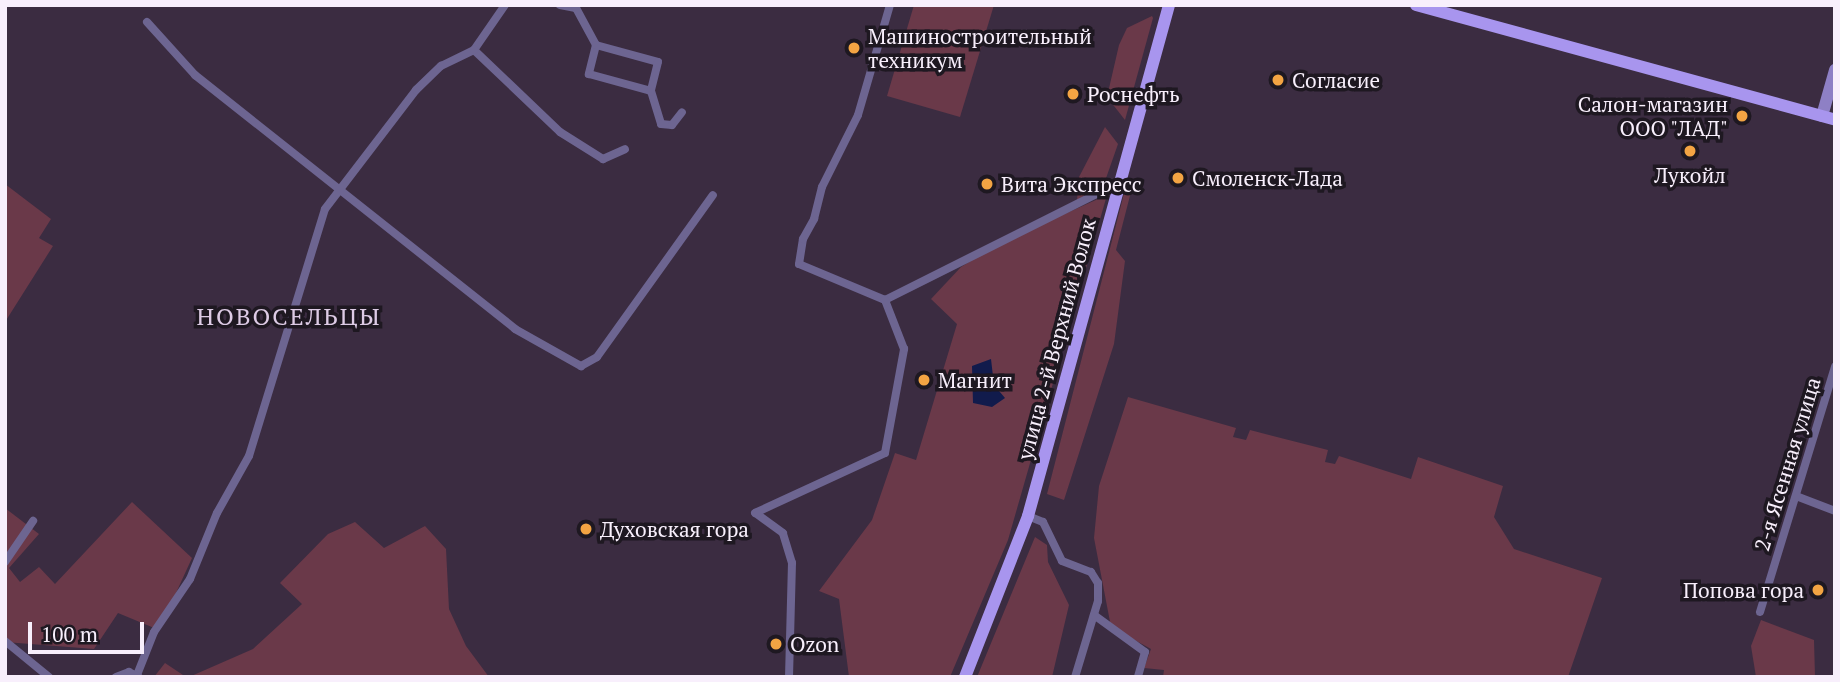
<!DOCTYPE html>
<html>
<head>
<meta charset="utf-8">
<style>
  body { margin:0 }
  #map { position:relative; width:1840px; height:682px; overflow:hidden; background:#3b2c41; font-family:"PT Serif",serif }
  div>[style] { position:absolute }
  .green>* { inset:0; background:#6a3949 }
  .water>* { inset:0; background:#111b4c }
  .minor>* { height:8px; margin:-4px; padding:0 4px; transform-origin:4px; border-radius:4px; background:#6d6591 }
  .secondary>* { height:12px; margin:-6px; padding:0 6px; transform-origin:6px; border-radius:6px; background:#8e80c5 }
  .primary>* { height:12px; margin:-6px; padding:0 6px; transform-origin:6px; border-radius:6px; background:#a895ee }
  .dots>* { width:19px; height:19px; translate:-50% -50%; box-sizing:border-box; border:4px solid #1e1821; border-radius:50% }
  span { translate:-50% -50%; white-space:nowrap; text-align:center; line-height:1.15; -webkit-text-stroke:7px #1e1821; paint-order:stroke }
  .poi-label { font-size:21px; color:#f8effc }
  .left { translate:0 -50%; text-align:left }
  .right { translate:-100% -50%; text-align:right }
  .street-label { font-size:21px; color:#f8effc }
  .quarter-label { font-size:24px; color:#ddcbe5; letter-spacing:2px }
  .frame { position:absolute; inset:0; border:7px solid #f8effc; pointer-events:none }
  .scale { position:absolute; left:28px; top:622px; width:116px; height:32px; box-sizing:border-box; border:4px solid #f8effc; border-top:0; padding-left:9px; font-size:21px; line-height:24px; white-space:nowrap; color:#f8effc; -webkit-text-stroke:5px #1e1821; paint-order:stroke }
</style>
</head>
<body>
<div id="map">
  <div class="green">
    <i style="clip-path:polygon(914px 5px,994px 5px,960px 117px,887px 96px)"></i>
    <i style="clip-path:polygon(1152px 16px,1153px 18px,1125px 120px,1107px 97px,1119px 45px,1127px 28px)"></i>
    <i style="clip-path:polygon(1105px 127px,1118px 144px,1104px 184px,1077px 200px,1079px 177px)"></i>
    <i style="clip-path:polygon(1127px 182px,1132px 188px,1116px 250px,1125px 261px,1114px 344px,1064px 500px,1047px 494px)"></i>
    <i style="clip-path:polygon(5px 184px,51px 219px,39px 238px,53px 246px,5px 322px)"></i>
    <i style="clip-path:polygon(1107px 195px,1008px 540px,950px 677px,849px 677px,839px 599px,819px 591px,872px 520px,895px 453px,916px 460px,957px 324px,931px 299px,961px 267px,1002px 242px)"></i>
    <i style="clip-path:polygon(1128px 397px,1236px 428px,1233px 437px,1246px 440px,1250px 430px,1328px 450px,1325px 462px,1335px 464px,1339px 456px,1411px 479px,1418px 457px,1503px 486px,1494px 517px,1514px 549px,1602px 578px,1568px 677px,1163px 677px,1164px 670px,1144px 668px,1151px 649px,1111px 627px,1094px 538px,1099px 486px)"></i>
    <i style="clip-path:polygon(132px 502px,192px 558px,159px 630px,118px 613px,94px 649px,5px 642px,5px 508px,39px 534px,9px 568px,20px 582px,39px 567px,55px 584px)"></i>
    <i style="clip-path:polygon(355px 522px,384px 548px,425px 526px,446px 549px,449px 609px,466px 646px,489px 677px,189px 677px,253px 649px,302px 604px,280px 583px,328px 534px)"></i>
    <i style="clip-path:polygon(1035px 537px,1047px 545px,1048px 562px,1069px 605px,1052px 677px,977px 677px)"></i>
    <i style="clip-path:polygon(1761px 620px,1814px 640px,1815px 677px,1756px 677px,1751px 646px)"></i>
    <i style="clip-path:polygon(165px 663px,186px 677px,154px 677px)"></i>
  </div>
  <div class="water">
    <i style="clip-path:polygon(991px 359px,994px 385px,1005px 398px,992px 407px,973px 403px,972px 366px)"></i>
  </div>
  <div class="minor">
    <i style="left:505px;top:5px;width:55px;rotate:124.6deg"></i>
    <i style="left:474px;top:50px;width:119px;rotate:43.6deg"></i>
    <i style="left:560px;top:132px;width:51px;rotate:32.1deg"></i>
    <i style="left:603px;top:159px;width:24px;rotate:-24deg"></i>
    <i style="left:560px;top:5px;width:16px;rotate:11deg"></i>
    <i style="left:576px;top:8px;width:42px;rotate:61.6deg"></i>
    <i style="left:596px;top:45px;width:30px;rotate:104deg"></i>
    <i style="left:589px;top:74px;width:64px;rotate:15.3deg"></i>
    <i style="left:651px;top:91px;width:34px;rotate:73deg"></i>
    <i style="left:661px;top:124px;width:11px;rotate:5deg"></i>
    <i style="left:672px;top:125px;width:16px;rotate:-52deg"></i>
    <i style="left:147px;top:22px;width:72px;rotate:47.8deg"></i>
    <i style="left:195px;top:75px;width:409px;rotate:38.4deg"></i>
    <i style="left:515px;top:329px;width:76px;rotate:29.3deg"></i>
    <i style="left:581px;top:366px;width:18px;rotate:-29deg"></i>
    <i style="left:597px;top:357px;width:199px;rotate:-54.4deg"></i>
    <i style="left:596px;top:45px;width:64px;rotate:15.3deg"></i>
    <i style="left:658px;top:62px;width:30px;rotate:104deg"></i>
    <i style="left:885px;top:300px;width:93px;rotate:-157.3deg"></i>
    <i style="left:799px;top:264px;width:25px;rotate:-81deg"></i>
    <i style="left:803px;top:239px;width:23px;rotate:-61deg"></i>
    <i style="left:814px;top:219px;width:33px;rotate:-76deg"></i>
    <i style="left:822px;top:187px;width:80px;rotate:-63.4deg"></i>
    <i style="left:858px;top:115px;width:115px;rotate:-73.8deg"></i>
    <i style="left:885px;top:300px;width:262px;rotate:-26.6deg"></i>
    <i style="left:1796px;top:496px;width:42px;rotate:21deg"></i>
    <i style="left:1028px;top:516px;width:16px;rotate:22deg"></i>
    <i style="left:1043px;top:522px;width:43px;rotate:64deg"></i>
    <i style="left:1062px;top:561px;width:31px;rotate:21deg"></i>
    <i style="left:1091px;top:572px;width:13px;rotate:58deg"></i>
    <i style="left:1098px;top:583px;width:18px;rotate:90deg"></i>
    <i style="left:1098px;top:601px;width:79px;rotate:106.8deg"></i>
    <i style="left:5px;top:562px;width:50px;rotate:-55.7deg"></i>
    <i style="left:1760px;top:612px;width:257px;rotate:-73deg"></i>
    <i style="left:1094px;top:615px;width:63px;rotate:36deg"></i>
    <i style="left:1145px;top:652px;width:26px;rotate:106deg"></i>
    <i style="left:5px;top:641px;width:57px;rotate:39.3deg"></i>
    <i style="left:137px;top:675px;width:46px;rotate:-68.4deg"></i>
    <i style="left:154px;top:632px;width:64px;rotate:-55.8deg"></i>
    <i style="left:190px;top:579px;width:71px;rotate:-67.8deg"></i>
    <i style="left:217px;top:513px;width:65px;rotate:-60.7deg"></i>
    <i style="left:249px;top:456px;width:258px;rotate:-72.9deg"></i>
    <i style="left:325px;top:209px;width:150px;rotate:-52.6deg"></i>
    <i style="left:416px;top:90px;width:35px;rotate:-44deg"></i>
    <i style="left:441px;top:66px;width:37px;rotate:-26deg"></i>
    <i style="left:116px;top:677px;width:14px;rotate:-21deg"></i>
    <i style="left:129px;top:672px;width:11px;rotate:27deg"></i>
    <i style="left:789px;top:677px;width:114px;rotate:-88.5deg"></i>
    <i style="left:792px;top:563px;width:31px;rotate:-107deg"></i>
    <i style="left:783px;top:533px;width:34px;rotate:-144deg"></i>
    <i style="left:755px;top:513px;width:143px;rotate:-24.8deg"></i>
    <i style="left:885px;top:453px;width:106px;rotate:-79.6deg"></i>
    <i style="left:904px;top:349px;width:53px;rotate:-111.2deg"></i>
  </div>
  <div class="secondary">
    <i style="left:1822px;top:116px;width:48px;rotate:-74.2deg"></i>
  </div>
  <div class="primary">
    <i style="left:1416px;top:5px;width:434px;rotate:15.3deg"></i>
    <i style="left:965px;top:677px;width:173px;rotate:-68.6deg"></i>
    <i style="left:1028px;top:516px;width:530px;rotate:-74.57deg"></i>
  </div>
  <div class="dots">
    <i style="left:854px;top:48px;background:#f3a443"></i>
    <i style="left:1278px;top:80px;background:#f3a443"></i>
    <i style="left:1073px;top:94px;background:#f3a443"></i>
    <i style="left:1742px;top:116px;background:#f3a443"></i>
    <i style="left:1690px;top:151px;background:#f3a443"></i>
    <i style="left:1178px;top:178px;background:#f3a443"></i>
    <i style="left:987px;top:184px;background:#f3a443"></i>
    <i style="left:924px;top:380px;background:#f3a443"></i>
    <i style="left:586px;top:529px;background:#f3a443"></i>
    <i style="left:1818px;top:590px;background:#f3a443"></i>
    <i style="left:776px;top:644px;background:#f3a443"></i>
  </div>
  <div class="poi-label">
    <span class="left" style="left:868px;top:48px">Машиностроительный<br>техникум</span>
    <span class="left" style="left:1292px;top:80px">Согласие</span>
    <span class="left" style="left:1087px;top:94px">Роснефть</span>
    <span class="right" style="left:1728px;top:116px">Салон-магазин<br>ООО "ЛАД"</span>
    <span style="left:1690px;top:175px">Лукойл</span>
    <span class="left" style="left:1192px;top:178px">Смоленск-Лада</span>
    <span class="left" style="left:1001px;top:184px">Вита Экспресс</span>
    <span class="left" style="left:938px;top:380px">Магнит</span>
    <span class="left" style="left:600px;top:529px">Духовская гора</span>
    <span class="right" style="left:1804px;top:590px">Попова гора</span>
    <span class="left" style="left:790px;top:644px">Ozon</span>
  </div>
  <div class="street-label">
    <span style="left:1056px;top:339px;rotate:-75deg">улица 2-й Верхний Волок</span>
    <span style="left:1787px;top:464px;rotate:-73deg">2-я Ясенная улица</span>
  </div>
  <div class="quarter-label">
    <span style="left:289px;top:317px">НОВОСЕЛЬЦЫ</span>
  </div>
  <div class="frame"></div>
  <div class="scale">100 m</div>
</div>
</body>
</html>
